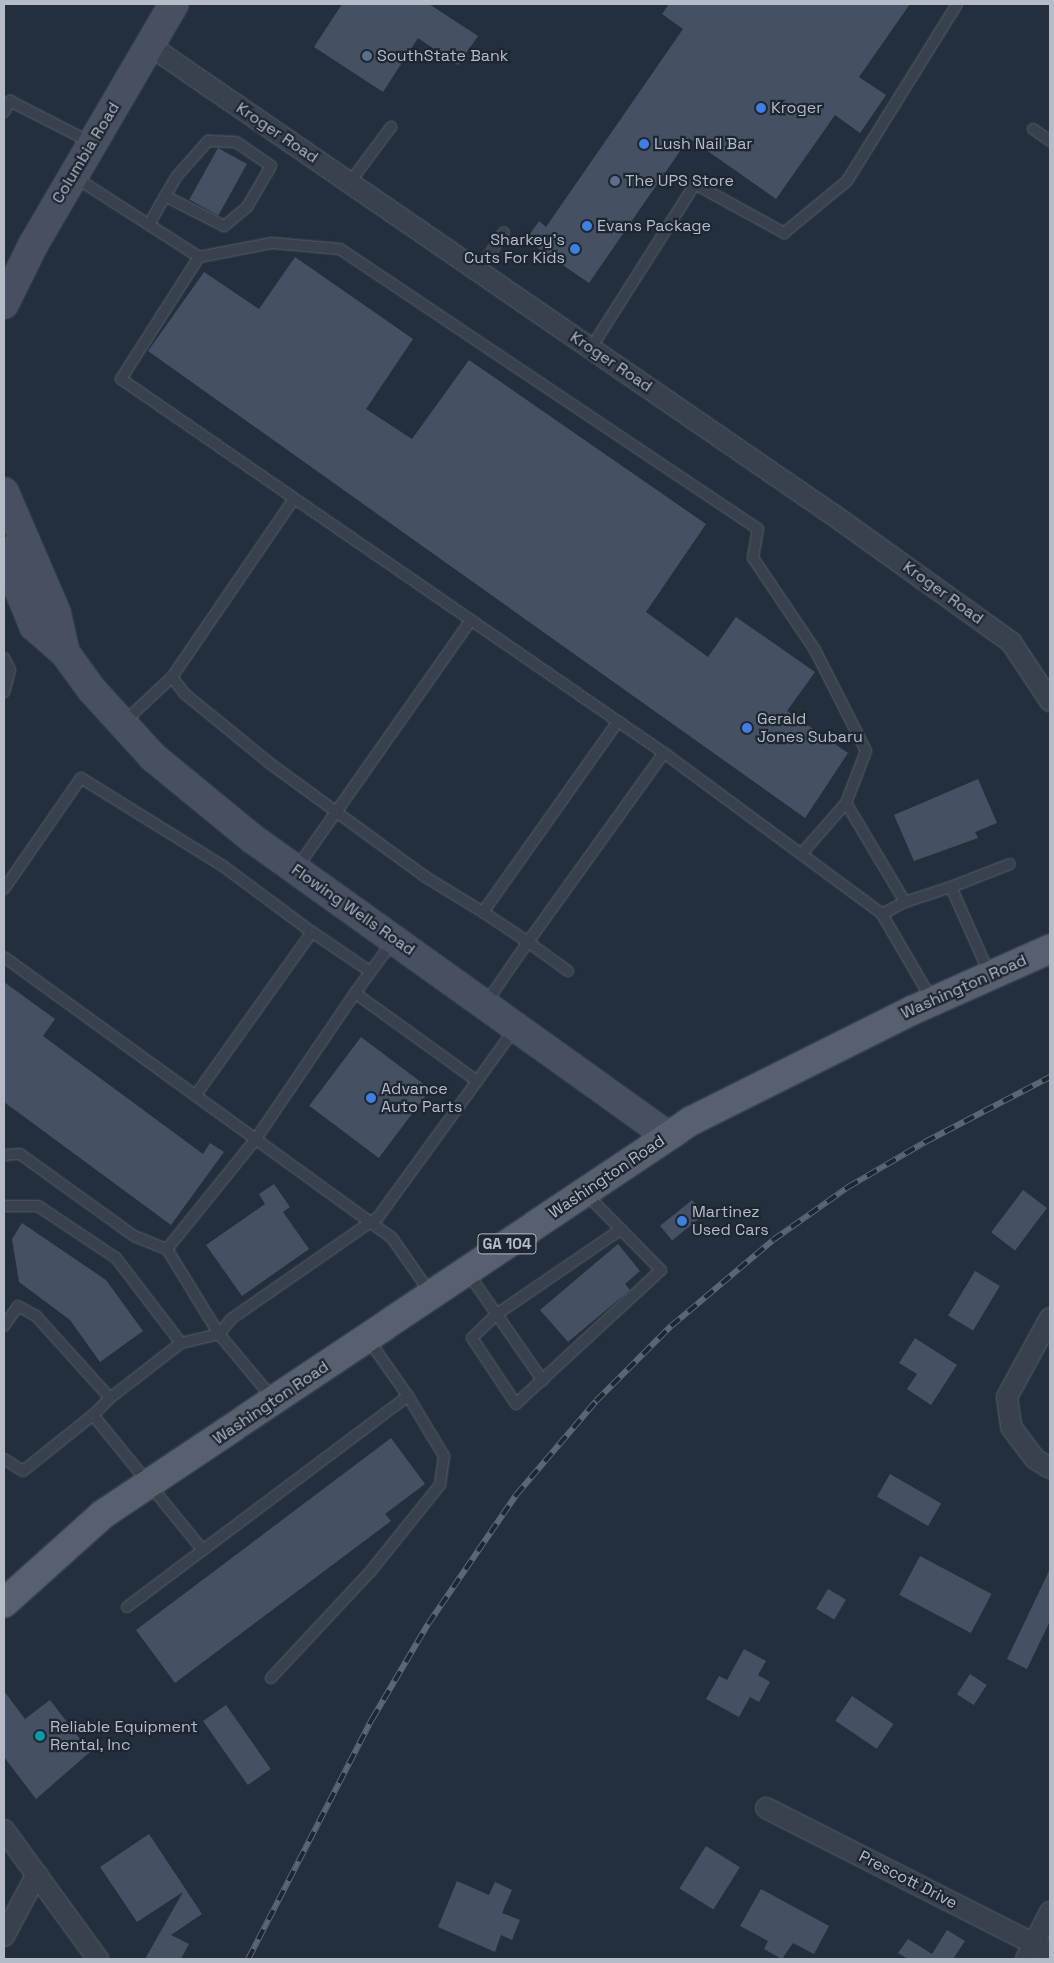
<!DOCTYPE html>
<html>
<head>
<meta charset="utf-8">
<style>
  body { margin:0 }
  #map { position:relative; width:1054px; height:1963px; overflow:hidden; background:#242f3e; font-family:"Space Grotesk",sans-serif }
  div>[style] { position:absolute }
  .building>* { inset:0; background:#455162; transform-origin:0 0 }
  .roads { filter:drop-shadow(0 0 1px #565f6c) drop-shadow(0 0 1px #565f6c) }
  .service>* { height:10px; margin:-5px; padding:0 5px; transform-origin:5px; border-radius:5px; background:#38414e }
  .minor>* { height:20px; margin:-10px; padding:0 10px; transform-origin:10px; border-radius:10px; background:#38414e }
  .secondary>* { height:28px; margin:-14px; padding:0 14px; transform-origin:14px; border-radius:14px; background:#465061 }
  .primary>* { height:28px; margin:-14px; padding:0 14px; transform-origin:14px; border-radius:14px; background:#56606e }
  .rail>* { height:5.5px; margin-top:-2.75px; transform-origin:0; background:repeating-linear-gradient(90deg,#1d2633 0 11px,#5a6575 0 22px); box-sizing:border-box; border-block:1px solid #5a6575 }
  .dots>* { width:14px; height:14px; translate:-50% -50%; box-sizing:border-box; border:2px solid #1d2633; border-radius:50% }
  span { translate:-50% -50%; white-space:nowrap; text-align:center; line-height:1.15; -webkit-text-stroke:4.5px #1d2633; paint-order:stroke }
  .shield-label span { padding:1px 4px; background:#1d2633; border:1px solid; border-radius:4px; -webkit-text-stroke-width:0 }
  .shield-label { font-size:15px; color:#b4bcc9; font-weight:700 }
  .poi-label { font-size:16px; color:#b4bcc9 }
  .left { translate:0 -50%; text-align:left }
  .right { translate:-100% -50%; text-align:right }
  .street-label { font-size:16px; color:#b4bcc9 }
  .frame { position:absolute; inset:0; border:5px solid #b4bcc9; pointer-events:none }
</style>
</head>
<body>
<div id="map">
  <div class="building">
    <i style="clip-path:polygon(342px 4px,429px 4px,478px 36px,458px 65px,418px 38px,383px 92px,314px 47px)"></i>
    <i style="clip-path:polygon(669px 4px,910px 4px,859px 77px,886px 95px,860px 133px,835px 115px,776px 199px,689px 138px,589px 283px,526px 240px,539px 221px,546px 227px,683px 29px,662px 14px)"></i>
    <i style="left:218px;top:148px;width:33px;height:59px;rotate:29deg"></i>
    <i style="clip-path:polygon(295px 257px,413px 339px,366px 409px,412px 439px,469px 360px,706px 524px,646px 612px,708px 657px,736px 617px,815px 672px,787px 711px,848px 753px,805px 818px,148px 351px,204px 272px,259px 309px)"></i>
    <i style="clip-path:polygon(978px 779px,997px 823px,975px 832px,978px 838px,914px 861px,894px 815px)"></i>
    <i style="clip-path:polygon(4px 982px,55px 1019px,43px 1036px,203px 1154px,210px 1143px,224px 1152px,171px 1225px,4px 1102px)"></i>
    <i style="left:361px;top:1037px;width:87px;height:86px;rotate:37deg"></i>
    <i style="clip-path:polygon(274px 1184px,290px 1207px,283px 1212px,309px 1249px,242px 1296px,206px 1245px,265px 1204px,259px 1194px)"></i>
    <i style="left:1023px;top:1190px;width:30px;height:53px;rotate:37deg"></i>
    <i style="left:692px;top:1200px;width:19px;height:41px;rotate:51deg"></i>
    <i style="clip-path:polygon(22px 1223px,106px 1280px,143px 1331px,100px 1362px,70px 1320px,19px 1282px,12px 1239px)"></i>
    <i style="clip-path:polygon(618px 1244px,640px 1271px,625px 1284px,630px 1290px,568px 1342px,540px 1310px)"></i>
    <i style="left:975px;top:1271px;width:29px;height:52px;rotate:31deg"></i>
    <i style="clip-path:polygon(915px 1338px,957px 1365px,931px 1405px,907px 1389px,917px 1374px,899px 1363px)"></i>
    <i style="clip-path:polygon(391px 1438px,425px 1484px,385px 1514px,391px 1521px,175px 1683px,136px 1630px)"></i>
    <i style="left:890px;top:1474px;width:59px;height:26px;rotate:30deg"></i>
    <i style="left:920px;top:1556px;width:81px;height:44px;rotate:28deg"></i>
    <i style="clip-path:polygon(1050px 1569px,1050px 1621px,1027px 1669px,1007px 1659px)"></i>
    <i style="left:828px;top:1589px;width:21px;height:23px;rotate:31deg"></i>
    <i style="clip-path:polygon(744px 1649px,766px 1661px,758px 1675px,770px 1682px,759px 1702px,750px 1697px,739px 1717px,706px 1699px,719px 1676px,727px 1680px)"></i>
    <i style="left:970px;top:1674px;width:20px;height:24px;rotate:33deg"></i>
    <i style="clip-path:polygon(4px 1691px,25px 1719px,50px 1700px,90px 1752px,36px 1799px,4px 1757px)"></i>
    <i style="left:852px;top:1696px;width:50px;height:30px;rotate:34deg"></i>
    <i style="left:226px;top:1705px;width:78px;height:28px;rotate:55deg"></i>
    <i style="clip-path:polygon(149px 1834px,202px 1914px,171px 1935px,189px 1944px,181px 1959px,145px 1959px,183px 1892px,137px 1922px,100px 1867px)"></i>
    <i style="left:706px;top:1846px;width:40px;height:50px;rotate:32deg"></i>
    <i style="clip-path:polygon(457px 1881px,489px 1895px,495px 1882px,512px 1890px,502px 1913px,520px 1920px,512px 1940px,501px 1935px,495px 1952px,438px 1927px)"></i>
    <i style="clip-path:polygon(761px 1889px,829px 1926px,814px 1954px,793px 1943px,782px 1959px,764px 1949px,768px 1941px,740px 1926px)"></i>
    <i style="clip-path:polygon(947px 1930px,965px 1941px,953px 1959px,908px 1959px,898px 1953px,908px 1939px,932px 1954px)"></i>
  </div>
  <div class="roads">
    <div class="service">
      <i style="left:4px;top:112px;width:13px;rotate:-61deg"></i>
      <i style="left:10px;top:101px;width:92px;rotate:27.1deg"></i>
      <i style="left:1033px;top:129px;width:21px;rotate:35deg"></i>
      <i style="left:73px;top:176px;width:150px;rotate:32.7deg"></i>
      <i style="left:199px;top:257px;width:145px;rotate:122.6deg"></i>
      <i style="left:121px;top:379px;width:659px;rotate:34.56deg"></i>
      <i style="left:350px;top:182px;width:69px;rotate:-53.3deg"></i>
      <i style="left:150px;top:223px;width:31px;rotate:-61deg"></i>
      <i style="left:165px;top:196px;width:23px;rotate:-59deg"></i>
      <i style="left:177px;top:176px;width:47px;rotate:-48.5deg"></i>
      <i style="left:208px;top:141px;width:28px;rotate:2deg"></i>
      <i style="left:236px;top:142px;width:42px;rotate:34.4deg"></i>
      <i style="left:271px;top:166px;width:48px;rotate:120.3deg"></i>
      <i style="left:247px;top:207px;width:30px;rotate:140deg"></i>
      <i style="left:224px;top:226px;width:66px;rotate:-153deg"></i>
      <i style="left:199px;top:257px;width:74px;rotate:-10.9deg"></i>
      <i style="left:272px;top:243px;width:68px;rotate:5deg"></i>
      <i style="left:340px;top:249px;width:503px;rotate:33.82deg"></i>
      <i style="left:758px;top:529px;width:29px;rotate:100deg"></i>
      <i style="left:753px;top:558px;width:111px;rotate:56deg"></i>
      <i style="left:815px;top:650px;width:113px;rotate:63.2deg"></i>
      <i style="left:866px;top:751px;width:56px;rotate:111deg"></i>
      <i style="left:846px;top:803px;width:65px;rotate:131.3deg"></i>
      <i style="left:479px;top:271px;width:46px;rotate:-57.3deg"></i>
      <i style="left:591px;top:348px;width:194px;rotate:-57.6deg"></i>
      <i style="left:695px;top:184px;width:102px;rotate:28.8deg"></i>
      <i style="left:784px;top:233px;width:82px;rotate:-39.5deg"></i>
      <i style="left:847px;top:181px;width:208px;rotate:-58.1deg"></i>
      <i style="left:4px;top:658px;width:13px;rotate:63deg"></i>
      <i style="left:10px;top:670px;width:23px;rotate:105deg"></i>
      <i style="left:172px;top:677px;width:21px;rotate:53deg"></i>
      <i style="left:185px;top:694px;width:112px;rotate:39.2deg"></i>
      <i style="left:272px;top:765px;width:188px;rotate:36.1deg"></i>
      <i style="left:424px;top:876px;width:69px;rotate:31.4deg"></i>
      <i style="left:123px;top:723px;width:67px;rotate:-43.2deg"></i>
      <i style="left:172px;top:677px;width:214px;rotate:-55.6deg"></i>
      <i style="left:846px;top:803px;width:115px;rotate:59.2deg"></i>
      <i style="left:296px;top:869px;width:304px;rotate:-54.9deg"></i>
      <i style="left:4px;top:889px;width:135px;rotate:-55.3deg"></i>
      <i style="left:81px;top:778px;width:167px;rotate:31.8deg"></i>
      <i style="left:223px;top:866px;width:111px;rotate:36.6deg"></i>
      <i style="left:312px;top:932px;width:201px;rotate:125.5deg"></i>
      <i style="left:312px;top:932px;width:71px;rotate:34.1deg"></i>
      <i style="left:4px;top:957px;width:479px;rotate:35.9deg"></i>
      <i style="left:392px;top:1238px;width:68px;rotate:55.1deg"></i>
      <i style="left:568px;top:971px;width:49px;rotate:-144.1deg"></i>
      <i style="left:528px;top:942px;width:233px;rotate:-54.3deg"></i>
      <i style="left:664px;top:753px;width:271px;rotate:36.4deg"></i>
      <i style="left:990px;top:975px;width:96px;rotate:-113.9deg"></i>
      <i style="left:951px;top:887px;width:63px;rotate:-21.3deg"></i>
      <i style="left:355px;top:993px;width:66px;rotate:-53.7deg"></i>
      <i style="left:932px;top:1000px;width:99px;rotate:-120.2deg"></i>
      <i style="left:882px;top:914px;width:26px;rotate:-28deg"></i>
      <i style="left:905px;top:902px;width:48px;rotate:-18.1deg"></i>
      <i style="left:486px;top:1003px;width:74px;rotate:-55.5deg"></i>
      <i style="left:528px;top:942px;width:54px;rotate:-146.3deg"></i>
      <i style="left:483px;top:912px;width:234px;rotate:-54.7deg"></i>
      <i style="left:477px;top:1081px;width:150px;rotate:-144.2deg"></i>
      <i style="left:355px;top:993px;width:178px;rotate:124.2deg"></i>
      <i style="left:255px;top:1140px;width:140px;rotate:128.9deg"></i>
      <i style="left:167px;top:1249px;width:100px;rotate:58.5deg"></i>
      <i style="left:219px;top:1334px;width:19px;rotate:-51deg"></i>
      <i style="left:231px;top:1319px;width:180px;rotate:-34.8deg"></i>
      <i style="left:379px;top:1216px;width:167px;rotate:-54deg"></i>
      <i style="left:477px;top:1081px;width:67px;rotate:-54.2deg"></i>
      <i style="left:4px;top:1155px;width:16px;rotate:-4deg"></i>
      <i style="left:20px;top:1154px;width:140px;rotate:35.7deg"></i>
      <i style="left:134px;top:1236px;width:35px;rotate:22deg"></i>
      <i style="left:586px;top:1194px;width:107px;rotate:45.4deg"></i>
      <i style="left:661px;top:1270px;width:197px;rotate:137.3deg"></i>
      <i style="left:516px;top:1404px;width:79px;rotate:-123.7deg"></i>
      <i style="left:472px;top:1338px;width:35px;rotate:-44deg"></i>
      <i style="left:497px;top:1314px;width:150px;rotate:-34.4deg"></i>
      <i style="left:4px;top:1206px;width:34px"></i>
      <i style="left:38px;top:1206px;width:94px;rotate:33.7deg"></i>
      <i style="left:116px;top:1258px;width:107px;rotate:52.6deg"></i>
      <i style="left:181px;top:1343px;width:90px;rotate:142.2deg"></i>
      <i style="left:468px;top:1273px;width:131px;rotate:55.2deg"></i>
      <i style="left:4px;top:1326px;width:24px;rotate:-55deg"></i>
      <i style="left:18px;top:1306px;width:21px;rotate:29deg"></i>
      <i style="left:36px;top:1316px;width:110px;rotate:47.9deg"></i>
      <i style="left:110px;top:1398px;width:24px;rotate:135deg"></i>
      <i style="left:93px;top:1415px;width:173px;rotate:50.9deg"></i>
      <i style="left:181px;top:1343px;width:39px;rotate:-13deg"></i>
      <i style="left:219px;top:1334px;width:86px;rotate:50.2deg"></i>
      <i style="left:4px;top:1459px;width:22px;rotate:32deg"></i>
      <i style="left:23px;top:1471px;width:90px;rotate:-38.7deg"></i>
      <i style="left:127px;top:1607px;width:351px;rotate:-36.9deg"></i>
      <i style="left:408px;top:1396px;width:70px;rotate:-125.1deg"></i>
      <i style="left:271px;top:1678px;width:145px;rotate:-47deg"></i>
      <i style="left:370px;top:1572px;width:112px;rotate:-51.2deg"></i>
      <i style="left:440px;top:1485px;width:29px;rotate:-82deg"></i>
      <i style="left:444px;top:1456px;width:70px;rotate:-121deg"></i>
    </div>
    <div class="minor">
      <i style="left:149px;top:45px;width:829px;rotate:34.48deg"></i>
      <i style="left:832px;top:514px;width:220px;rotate:35.6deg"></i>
      <i style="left:1011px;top:642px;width:71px;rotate:56.5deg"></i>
      <i style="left:1050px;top:1318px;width:90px;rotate:118.6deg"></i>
      <i style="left:1007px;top:1397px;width:30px;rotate:82deg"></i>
      <i style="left:1011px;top:1427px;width:40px;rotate:53deg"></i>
      <i style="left:1035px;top:1459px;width:17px;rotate:31deg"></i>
      <i style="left:766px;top:1808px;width:318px;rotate:26.9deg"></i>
      <i style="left:4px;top:1830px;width:160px;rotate:53.9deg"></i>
      <i style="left:4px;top:1936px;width:70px;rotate:-62deg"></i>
      <i style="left:1026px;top:1959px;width:53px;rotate:-62.9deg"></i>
    </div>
    <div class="secondary">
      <i style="left:4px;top:304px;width:66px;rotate:-63.8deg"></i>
      <i style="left:33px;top:245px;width:279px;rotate:-59.7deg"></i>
      <i style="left:4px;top:492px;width:132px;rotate:66.7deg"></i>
      <i style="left:56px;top:613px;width:41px;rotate:77.3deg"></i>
      <i style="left:4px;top:552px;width:80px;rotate:67.9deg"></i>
      <i style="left:34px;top:626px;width:41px;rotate:41.1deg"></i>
      <i style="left:65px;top:653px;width:46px;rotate:53.9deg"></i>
      <i style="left:92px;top:690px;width:91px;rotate:47.7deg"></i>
      <i style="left:153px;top:757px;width:129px;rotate:39.4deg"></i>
      <i style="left:253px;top:839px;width:510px;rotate:35.59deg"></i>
    </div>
    <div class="primary">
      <i style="left:4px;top:1603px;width:132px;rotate:-41.9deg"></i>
      <i style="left:102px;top:1515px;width:709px;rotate:-33.78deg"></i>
      <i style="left:691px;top:1121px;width:248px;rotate:-26.6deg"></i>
      <i style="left:913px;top:1010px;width:150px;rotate:-24deg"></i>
    </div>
  </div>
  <div class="rail">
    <i style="left:248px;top:1959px;width:270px;rotate:-62.7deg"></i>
    <i style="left:372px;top:1719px;width:110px;rotate:-59.5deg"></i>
    <i style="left:428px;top:1624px;width:156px;rotate:-55.7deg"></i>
    <i style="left:516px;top:1495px;width:123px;rotate:-49.6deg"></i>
    <i style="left:596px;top:1401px;width:106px;rotate:-45deg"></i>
    <i style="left:671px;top:1326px;width:133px;rotate:-40.1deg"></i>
    <i style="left:773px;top:1240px;width:92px;rotate:-35.2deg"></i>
    <i style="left:848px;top:1187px;width:89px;rotate:-30.3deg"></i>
    <i style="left:925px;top:1142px;width:141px;rotate:-27.5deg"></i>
  </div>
  <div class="dots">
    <i style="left:367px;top:56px;background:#5c6f8a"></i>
    <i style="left:761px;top:108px;background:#3f7fe0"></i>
    <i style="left:644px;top:144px;background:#3f7fe0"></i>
    <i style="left:615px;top:181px;background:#5c6f8a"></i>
    <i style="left:587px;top:226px;background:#3f7fe0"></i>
    <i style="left:575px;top:249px;background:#3f7fe0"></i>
    <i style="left:747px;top:728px;background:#3f7fe0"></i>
    <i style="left:371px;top:1098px;background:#3f7fe0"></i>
    <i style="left:682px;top:1221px;background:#3f7fe0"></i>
    <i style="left:40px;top:1736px;background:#0f9aa8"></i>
  </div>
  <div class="shield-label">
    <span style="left:507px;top:1244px">GA 104</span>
  </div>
  <div class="poi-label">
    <span class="left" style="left:377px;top:56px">SouthState Bank</span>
    <span class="left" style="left:771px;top:108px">Kroger</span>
    <span class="left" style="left:654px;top:144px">Lush Nail Bar</span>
    <span class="left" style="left:625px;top:181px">The UPS Store</span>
    <span class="left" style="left:597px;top:226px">Evans Package</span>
    <span class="right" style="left:565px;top:249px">Sharkey's<br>Cuts For Kids</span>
    <span class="left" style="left:757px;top:728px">Gerald<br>Jones Subaru</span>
    <span class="left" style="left:381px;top:1098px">Advance<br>Auto Parts</span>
    <span class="left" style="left:692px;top:1221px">Martinez<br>Used Cars</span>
    <span class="left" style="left:50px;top:1736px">Reliable Equipment<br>Rental, Inc</span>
  </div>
  <div class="street-label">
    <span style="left:277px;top:133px;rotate:34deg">Kroger Road</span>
    <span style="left:86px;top:153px;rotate:-59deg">Columbia Road</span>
    <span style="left:611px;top:362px;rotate:34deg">Kroger Road</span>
    <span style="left:943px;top:593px;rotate:36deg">Kroger Road</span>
    <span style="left:353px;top:910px;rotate:35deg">Flowing Wells Road</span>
    <span style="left:964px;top:987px;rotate:-24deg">Washington Road</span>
    <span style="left:607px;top:1177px;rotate:-34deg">Washington Road</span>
    <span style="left:271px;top:1403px;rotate:-34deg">Washington Road</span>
    <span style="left:908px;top:1880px;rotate:27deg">Prescott Drive</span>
  </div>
  <div class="frame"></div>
</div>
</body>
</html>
